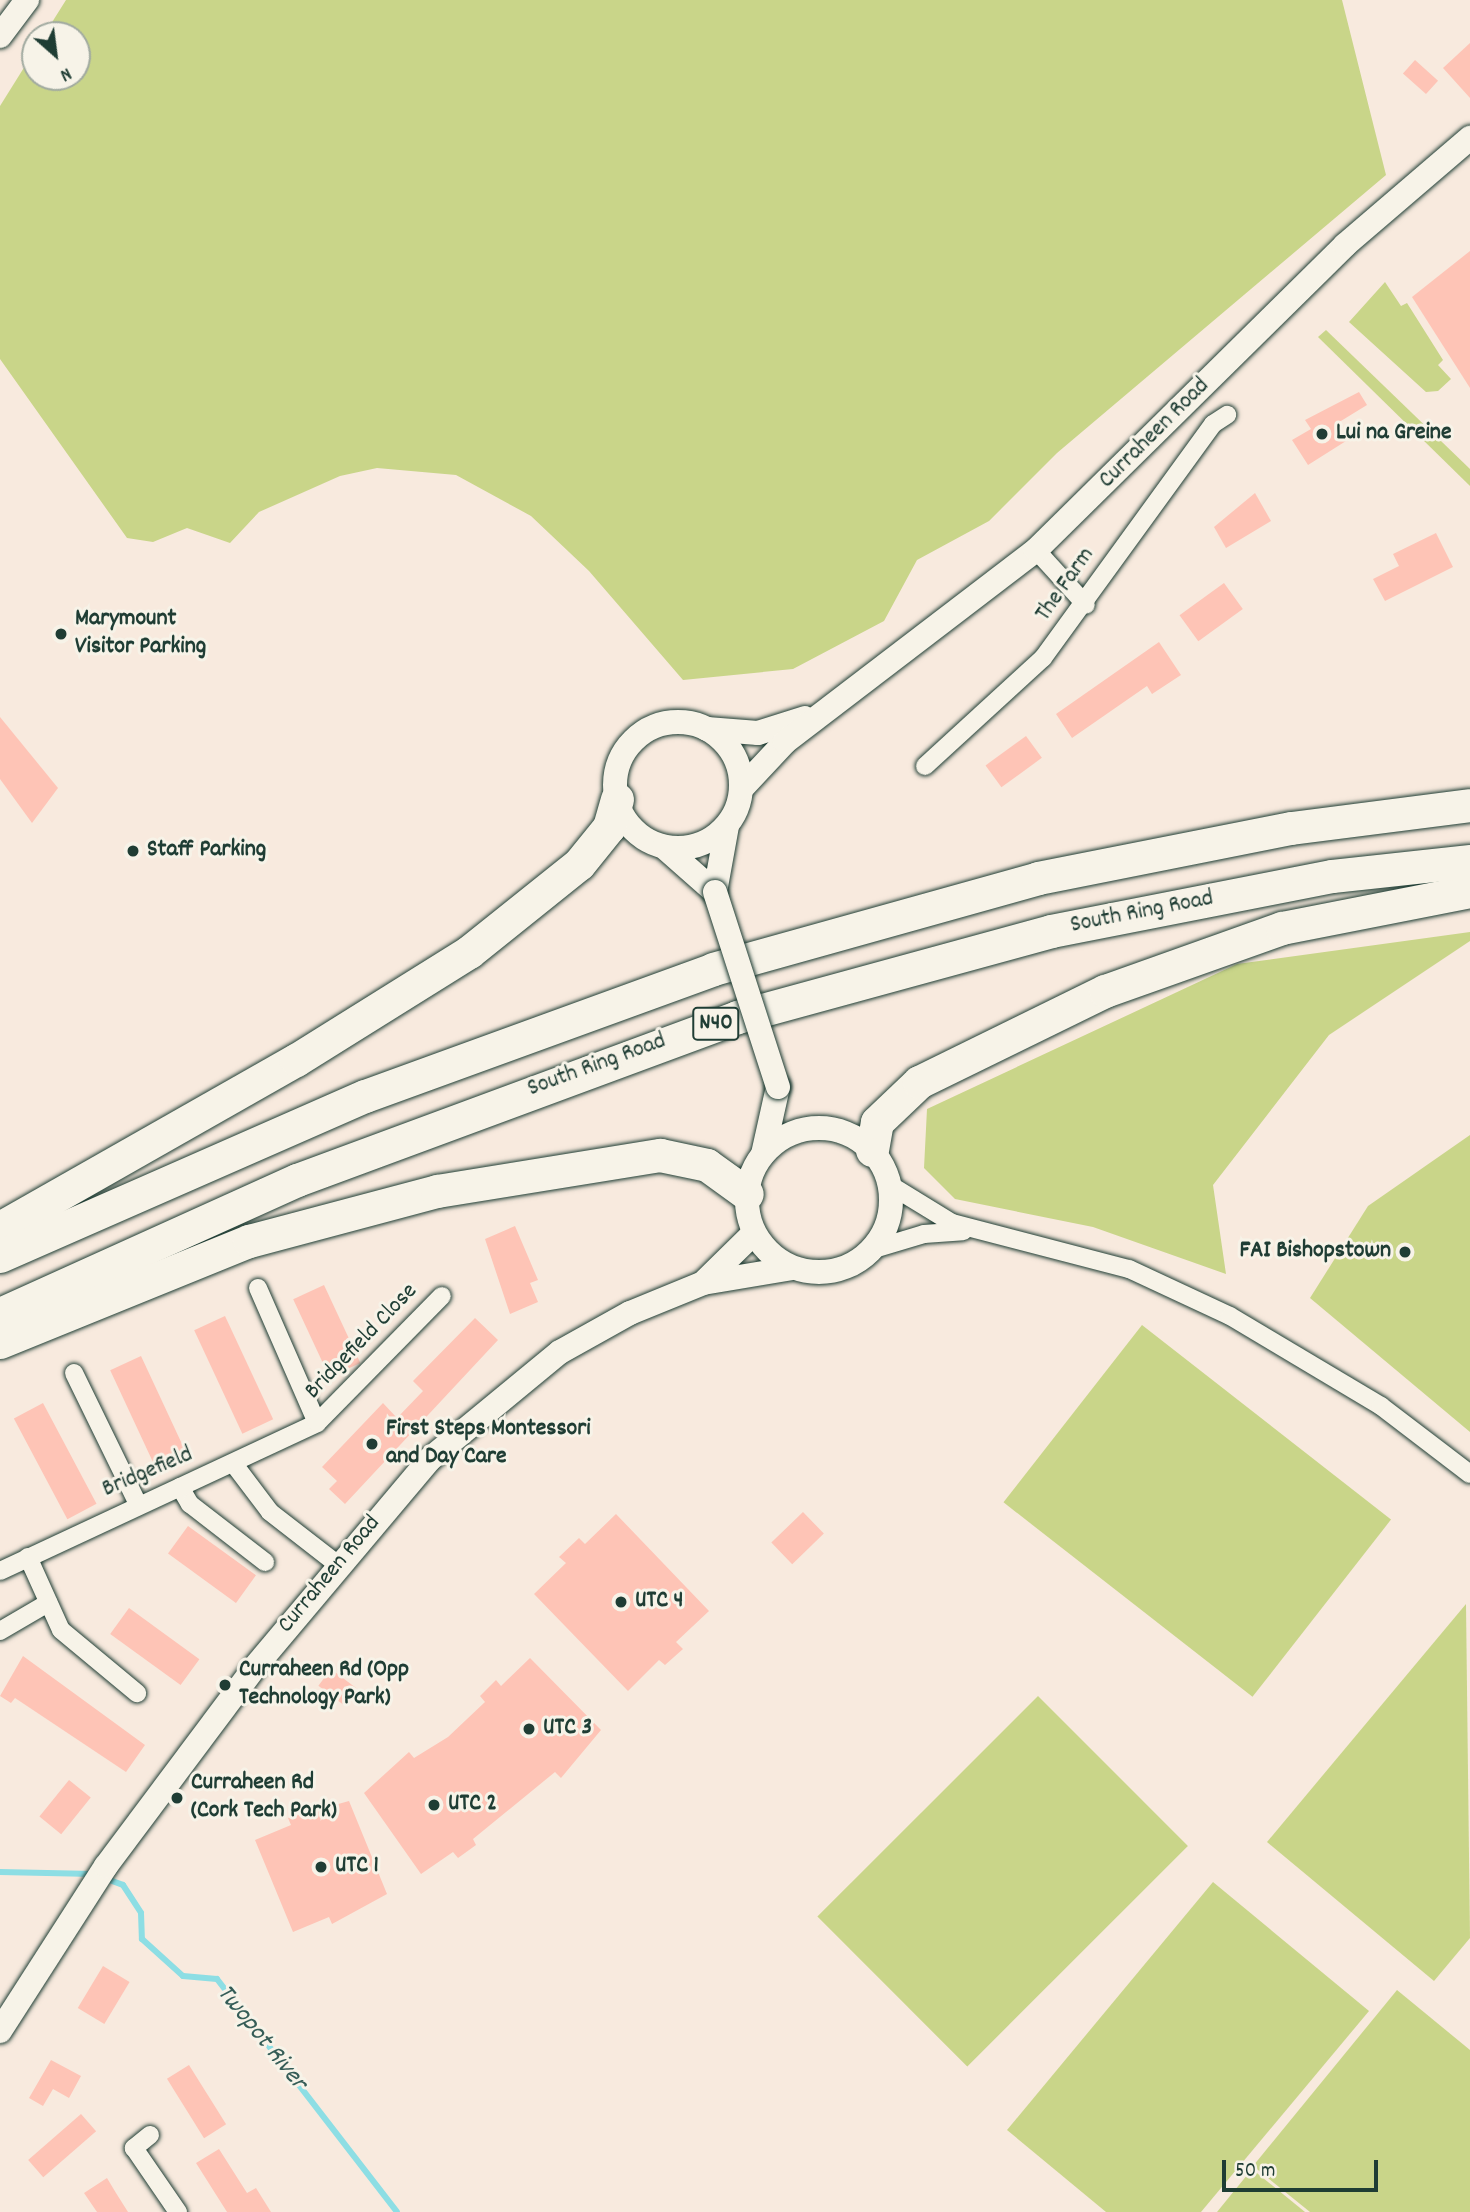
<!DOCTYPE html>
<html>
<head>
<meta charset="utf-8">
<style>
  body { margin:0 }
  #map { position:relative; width:1470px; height:2212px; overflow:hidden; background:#f8eade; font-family:Dekko,sans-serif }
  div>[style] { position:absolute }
  .green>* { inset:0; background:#c9d589; transform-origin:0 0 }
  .stream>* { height:6px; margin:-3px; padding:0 3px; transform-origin:3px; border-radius:3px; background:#8ddee4 }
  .building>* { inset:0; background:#fec4b6; transform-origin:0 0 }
  .roads { filter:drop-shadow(0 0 2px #1f3d34) drop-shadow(0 0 2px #1f3d34) }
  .street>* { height:18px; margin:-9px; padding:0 9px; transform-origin:9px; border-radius:9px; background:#f7f3e8 }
  .secondary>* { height:24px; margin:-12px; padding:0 12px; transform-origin:12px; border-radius:12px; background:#f7f3e8 }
  .secondary>.ring { margin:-12px; padding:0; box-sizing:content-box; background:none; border:24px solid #f7f3e8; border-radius:50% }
  .highway>* { height:33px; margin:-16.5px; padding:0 16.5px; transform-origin:16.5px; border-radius:16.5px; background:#f7f3e8 }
  .bridges { filter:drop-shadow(0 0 2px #1f3d34) drop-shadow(0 0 2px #1f3d34) }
  .secondary-bridge>* { height:24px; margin:-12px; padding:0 12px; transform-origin:12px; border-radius:12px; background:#f7f3e8 }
  .dots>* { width:19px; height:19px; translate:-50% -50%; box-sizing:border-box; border:4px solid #f7f3e8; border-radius:50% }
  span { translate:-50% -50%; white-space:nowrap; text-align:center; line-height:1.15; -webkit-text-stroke:6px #f7f3e8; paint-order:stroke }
  .shield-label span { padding:2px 5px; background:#f7f3e8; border:2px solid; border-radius:5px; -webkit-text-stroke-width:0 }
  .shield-label { font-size:23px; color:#1f3d34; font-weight:700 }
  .street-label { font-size:24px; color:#1f3d34 }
  .poi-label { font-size:24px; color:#1f3d34; font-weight:700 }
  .left { translate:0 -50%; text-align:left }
  .right { translate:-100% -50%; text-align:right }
  .water-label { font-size:26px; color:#355d57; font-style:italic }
  .north { position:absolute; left:21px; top:21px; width:70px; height:70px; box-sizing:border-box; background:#f7f3e8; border:2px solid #a1aaa0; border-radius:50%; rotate:152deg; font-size:19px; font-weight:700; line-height:28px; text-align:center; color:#1f3d34 }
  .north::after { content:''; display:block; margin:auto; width:24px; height:32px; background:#1f3d34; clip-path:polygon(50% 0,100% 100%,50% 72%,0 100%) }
  .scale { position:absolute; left:1222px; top:2160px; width:156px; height:32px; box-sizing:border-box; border:4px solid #1f3d34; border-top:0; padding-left:9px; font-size:21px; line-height:24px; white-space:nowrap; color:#1f3d34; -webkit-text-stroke:5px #f7f3e8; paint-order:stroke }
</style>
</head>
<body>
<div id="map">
  <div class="green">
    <i style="clip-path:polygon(66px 0,1342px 0,1386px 175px,1057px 453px,989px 521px,917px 560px,884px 621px,793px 669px,683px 680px,589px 571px,531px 516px,456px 475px,377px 468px,340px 476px,259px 512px,230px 543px,187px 528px,153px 542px,127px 538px,0 359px,0 106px,35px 50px,35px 77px,77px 77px,77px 35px,44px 35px)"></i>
    <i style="clip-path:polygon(1385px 282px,1401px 306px,1407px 303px,1443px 360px,1438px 365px,1451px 379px,1438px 391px,1426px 392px,1349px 322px)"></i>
    <i style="clip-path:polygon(1326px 330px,1470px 469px,1470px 486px,1318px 337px)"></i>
    <i style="clip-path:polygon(1470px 932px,1470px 941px,1329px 1035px,1213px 1185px,1226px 1274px,1093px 1227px,955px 1199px,924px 1168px,927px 1109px,1237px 964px)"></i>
    <i style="clip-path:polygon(1470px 1135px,1470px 1432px,1310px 1298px,1368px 1206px)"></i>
    <i style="left:1142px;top:1325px;width:316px;height:225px;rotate:38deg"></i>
    <i style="clip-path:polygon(1466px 1604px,1470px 1938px,1434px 1981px,1267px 1842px)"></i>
    <i style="left:1038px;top:1696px;width:212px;height:312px;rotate:45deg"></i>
    <i style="clip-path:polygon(1213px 1882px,1369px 2011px,1201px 2212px,1106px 2212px,1007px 2130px)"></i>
    <i style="clip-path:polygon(1397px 1990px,1470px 2050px,1470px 2212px,1310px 2212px,1253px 2166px)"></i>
    <i style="clip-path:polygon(1252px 2169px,1305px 2212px,1217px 2212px)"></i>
  </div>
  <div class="stream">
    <i style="left:0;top:1872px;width:94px;rotate:1.2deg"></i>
    <i style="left:104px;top:1878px;width:20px;rotate:20deg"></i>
    <i style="left:123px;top:1885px;width:33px;rotate:57deg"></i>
    <i style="left:141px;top:1913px;width:26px;rotate:88deg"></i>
    <i style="left:142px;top:1939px;width:55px;rotate:42.1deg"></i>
    <i style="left:183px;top:1976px;width:34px;rotate:5deg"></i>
    <i style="left:217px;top:1979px;width:294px;rotate:52.3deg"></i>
  </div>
  <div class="building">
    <i style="clip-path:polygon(1470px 43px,1470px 98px,1443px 68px)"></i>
    <i style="left:1415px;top:60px;width:31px;height:18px;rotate:42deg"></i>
    <i style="clip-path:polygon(1470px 251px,1470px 388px,1412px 297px)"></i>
    <i style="clip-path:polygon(1359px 392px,1367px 405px,1336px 424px,1346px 441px,1308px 465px,1292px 440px,1311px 429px,1305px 420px)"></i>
    <i style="clip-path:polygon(1255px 493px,1271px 521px,1226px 548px,1214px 527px)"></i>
    <i style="clip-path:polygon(1436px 533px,1453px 567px,1385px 601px,1373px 579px,1399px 566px,1393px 554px)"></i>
    <i style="left:1224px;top:583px;width:32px;height:55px;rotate:54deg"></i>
    <i style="clip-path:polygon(1159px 642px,1181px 675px,1152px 694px,1147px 686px,1072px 738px,1056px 714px)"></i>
    <i style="clip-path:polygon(0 717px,58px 788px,32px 823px,0 779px)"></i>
    <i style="left:1026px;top:736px;width:27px;height:50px;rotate:54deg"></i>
    <i style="clip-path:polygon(515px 1226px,538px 1280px,530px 1283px,538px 1302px,510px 1314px,485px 1239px)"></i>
    <i style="left:324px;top:1285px;width:86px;height:34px;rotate:65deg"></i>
    <i style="left:225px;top:1316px;width:114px;height:34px;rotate:65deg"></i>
    <i style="clip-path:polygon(475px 1318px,498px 1340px,345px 1504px,329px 1489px,337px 1481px,322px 1467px,383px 1403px,397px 1418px,423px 1391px,413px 1381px)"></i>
    <i style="left:141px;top:1356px;width:113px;height:34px;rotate:65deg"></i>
    <i style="left:43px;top:1403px;width:114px;height:33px;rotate:62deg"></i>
    <i style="left:803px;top:1512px;width:30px;height:44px;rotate:46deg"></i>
    <i style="clip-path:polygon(616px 1514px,709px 1611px,676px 1642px,683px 1649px,665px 1665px,659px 1660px,628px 1691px,534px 1594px,566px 1563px,559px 1557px,579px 1538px,585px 1544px)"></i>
    <i style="left:188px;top:1526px;width:84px;height:34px;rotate:36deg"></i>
    <i style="left:129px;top:1608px;width:87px;height:32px;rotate:36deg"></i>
    <i style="clip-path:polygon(23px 1656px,145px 1745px,126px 1772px,15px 1698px,11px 1703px,0 1696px)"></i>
    <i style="clip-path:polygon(530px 1658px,601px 1730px,561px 1778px,555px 1772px,473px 1839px,476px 1845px,458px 1858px,453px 1852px,421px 1874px,364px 1793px,409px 1752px,414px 1758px,448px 1737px,485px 1702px,480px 1696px,496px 1680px,501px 1686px)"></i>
    <i style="left:331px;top:1669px;width:31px;height:21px;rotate:37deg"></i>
    <i style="left:69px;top:1780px;width:28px;height:47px;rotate:39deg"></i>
    <i style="clip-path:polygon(349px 1801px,387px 1894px,332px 1924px,329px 1917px,293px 1932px,255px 1840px,291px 1825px,288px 1818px)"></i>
    <i style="left:103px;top:1966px;width:31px;height:49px;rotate:31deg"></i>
    <i style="clip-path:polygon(51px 2060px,81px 2076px,69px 2098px,53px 2089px,43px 2106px,29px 2098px)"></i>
    <i style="left:189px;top:2065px;width:70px;height:26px;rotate:58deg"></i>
    <i style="left:81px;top:2114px;width:23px;height:70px;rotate:49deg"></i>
    <i style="clip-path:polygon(219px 2149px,247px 2193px,256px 2188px,271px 2212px,227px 2212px,196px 2163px)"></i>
    <i style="clip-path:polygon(107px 2178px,116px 2193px,128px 2212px,97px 2212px,84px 2193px)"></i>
  </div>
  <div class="roads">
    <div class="street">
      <i style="left:1036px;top:550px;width:74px;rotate:47.7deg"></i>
      <i style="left:925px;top:766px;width:160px;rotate:-42.5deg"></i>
      <i style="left:1043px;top:658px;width:289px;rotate:-54deg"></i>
      <i style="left:1213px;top:424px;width:17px;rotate:-33deg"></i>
      <i style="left:890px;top:1185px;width:73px;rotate:31.5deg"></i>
      <i style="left:952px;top:1223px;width:183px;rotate:14.6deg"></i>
      <i style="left:1129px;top:1269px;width:111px;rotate:25deg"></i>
      <i style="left:1230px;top:1316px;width:176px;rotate:30.8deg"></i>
      <i style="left:1381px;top:1406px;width:112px;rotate:37.4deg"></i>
      <i style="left:871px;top:1250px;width:55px;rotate:-16.8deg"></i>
      <i style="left:924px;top:1234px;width:39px;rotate:-4deg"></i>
      <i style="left:258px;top:1288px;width:147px;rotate:66.4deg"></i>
      <i style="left:74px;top:1373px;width:144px;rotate:64deg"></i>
      <i style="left:233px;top:1463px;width:61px;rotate:52.9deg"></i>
      <i style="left:270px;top:1512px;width:85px;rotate:37.8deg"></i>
      <i style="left:180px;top:1487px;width:20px;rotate:60deg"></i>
      <i style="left:190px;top:1504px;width:95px;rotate:37.7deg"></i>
      <i style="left:28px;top:1557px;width:80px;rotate:65.7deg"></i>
      <i style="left:61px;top:1630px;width:99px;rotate:39.7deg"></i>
      <i style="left:0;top:1571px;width:350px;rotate:-25deg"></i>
      <i style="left:317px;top:1423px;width:178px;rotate:-45.5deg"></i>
      <i style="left:0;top:1631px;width:56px;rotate:-30.3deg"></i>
      <i style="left:150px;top:2135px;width:21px;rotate:141deg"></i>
      <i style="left:134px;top:2148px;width:78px;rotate:55.5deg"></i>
    </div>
    <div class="secondary">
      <i style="left:0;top:36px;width:45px;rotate:-53.1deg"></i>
      <i class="ring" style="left:615px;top:722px;width:102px;height:102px"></i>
      <i style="left:707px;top:729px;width:51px;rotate:4.5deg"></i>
      <i style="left:758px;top:733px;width:49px;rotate:-17.7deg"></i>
      <i style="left:742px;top:788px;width:63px;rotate:-46.9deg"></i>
      <i style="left:785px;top:742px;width:316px;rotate:-37.4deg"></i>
      <i style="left:1036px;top:550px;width:434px;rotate:-44.6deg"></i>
      <i style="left:1345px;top:245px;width:165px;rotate:-40.6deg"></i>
      <i style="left:664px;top:847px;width:68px;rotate:41.4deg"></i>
      <i style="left:715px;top:892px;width:67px;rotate:-79.7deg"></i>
      <i class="ring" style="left:747px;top:1128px;width:120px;height:120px"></i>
      <i style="left:763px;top:1154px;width:69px;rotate:-77.4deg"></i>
      <i style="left:706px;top:1280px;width:67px;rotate:-44.4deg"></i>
      <i style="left:0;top:2031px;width:196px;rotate:-57.3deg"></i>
      <i style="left:106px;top:1866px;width:247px;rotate:-53.2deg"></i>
      <i style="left:254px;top:1668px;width:273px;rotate:-49.9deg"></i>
      <i style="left:430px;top:1459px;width:168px;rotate:-39.5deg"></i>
      <i style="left:560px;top:1352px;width:80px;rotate:-29.1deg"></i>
      <i style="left:630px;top:1313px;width:79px;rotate:-22.3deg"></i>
      <i style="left:703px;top:1283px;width:91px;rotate:-9.5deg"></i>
    </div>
    <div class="highway">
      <i style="left:872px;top:1150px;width:28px;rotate:-80deg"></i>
      <i style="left:877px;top:1122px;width:58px;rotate:-43.6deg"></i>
      <i style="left:919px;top:1082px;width:207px;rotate:-26.1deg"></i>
      <i style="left:1105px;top:991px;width:188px;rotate:-19.6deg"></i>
      <i style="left:1282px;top:928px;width:192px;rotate:-11.1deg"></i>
      <i style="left:0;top:1228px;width:340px;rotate:-29.6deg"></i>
      <i style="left:296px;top:1060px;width:204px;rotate:-32deg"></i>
      <i style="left:469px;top:952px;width:141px;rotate:-38.7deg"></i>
      <i style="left:579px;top:864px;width:48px;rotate:-51deg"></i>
      <i style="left:609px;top:827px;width:29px;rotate:-74deg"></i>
      <i style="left:0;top:1256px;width:399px;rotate:-23.7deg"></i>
      <i style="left:365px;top:1096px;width:370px;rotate:-20deg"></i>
      <i style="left:713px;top:969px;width:337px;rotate:-15.6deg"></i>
      <i style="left:1038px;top:878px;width:258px;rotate:-11.2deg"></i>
      <i style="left:1291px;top:828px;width:180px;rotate:-7.3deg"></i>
      <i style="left:0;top:1314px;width:326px;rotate:-24.3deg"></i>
      <i style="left:297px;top:1180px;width:469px;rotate:-20.3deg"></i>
      <i style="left:737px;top:1017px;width:326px;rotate:-15.3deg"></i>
      <i style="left:1051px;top:931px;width:286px;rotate:-11.1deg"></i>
      <i style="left:1332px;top:876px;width:139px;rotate:-6.2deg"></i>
      <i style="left:0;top:1342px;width:269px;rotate:-22.1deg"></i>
      <i style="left:249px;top:1241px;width:195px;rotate:-14.9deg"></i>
      <i style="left:437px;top:1191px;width:226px;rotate:-9.2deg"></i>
      <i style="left:660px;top:1155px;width:48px;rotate:12deg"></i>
      <i style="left:707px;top:1165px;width:49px;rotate:35.9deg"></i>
    </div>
  </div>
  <div class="bridges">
    <div class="secondary-bridge">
      <i style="left:715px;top:892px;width:205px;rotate:72.1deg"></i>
    </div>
  </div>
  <div class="dots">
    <i style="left:1322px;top:434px;background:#1f3d34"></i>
    <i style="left:61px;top:634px;background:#1f3d34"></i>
    <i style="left:133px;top:851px;background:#1f3d34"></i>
    <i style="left:1405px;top:1252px;background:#1f3d34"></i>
    <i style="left:372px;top:1444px;background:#1f3d34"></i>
    <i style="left:621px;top:1602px;background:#1f3d34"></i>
    <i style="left:225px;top:1685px;background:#1f3d34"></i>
    <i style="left:529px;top:1729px;background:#1f3d34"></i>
    <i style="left:177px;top:1798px;background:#1f3d34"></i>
    <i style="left:434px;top:1805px;background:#1f3d34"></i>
    <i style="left:321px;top:1867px;background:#1f3d34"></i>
  </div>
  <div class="shield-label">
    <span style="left:716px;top:1024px">N40</span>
  </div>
  <div class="street-label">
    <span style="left:1155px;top:434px;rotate:-45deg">Curraheen Road</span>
    <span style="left:1066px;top:585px;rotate:-55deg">The Farm</span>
    <span style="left:1142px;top:913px;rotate:-11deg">South Ring Road</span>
    <span style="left:597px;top:1066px;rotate:-20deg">South Ring Road</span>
    <span style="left:362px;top:1342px;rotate:-46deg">Bridgefield Close</span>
    <span style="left:148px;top:1473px;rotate:-23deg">Bridgefield</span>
    <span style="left:330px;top:1575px;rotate:-50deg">Curraheen Road</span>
  </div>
  <div class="poi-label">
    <span class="left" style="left:1336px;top:434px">Lui na Greine</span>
    <span class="left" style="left:75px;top:634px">Marymount<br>Visitor Parking</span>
    <span class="left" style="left:147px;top:851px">Staff Parking</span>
    <span class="right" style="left:1391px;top:1252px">FAI Bishopstown</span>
    <span class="left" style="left:386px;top:1444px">First Steps Montessori<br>and Day Care</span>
    <span class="left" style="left:635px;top:1602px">UTC 4</span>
    <span class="left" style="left:239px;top:1685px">Curraheen Rd (Opp<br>Technology Park)</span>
    <span class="left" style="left:543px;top:1729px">UTC 3</span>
    <span class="left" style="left:191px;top:1798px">Curraheen Rd<br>(Cork Tech Park)</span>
    <span class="left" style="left:448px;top:1805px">UTC 2</span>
    <span class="left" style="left:335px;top:1867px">UTC 1</span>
  </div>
  <div class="water-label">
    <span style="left:261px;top:2038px;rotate:51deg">Twopot River</span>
  </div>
  <div class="north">N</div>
  <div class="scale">50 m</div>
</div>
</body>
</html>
